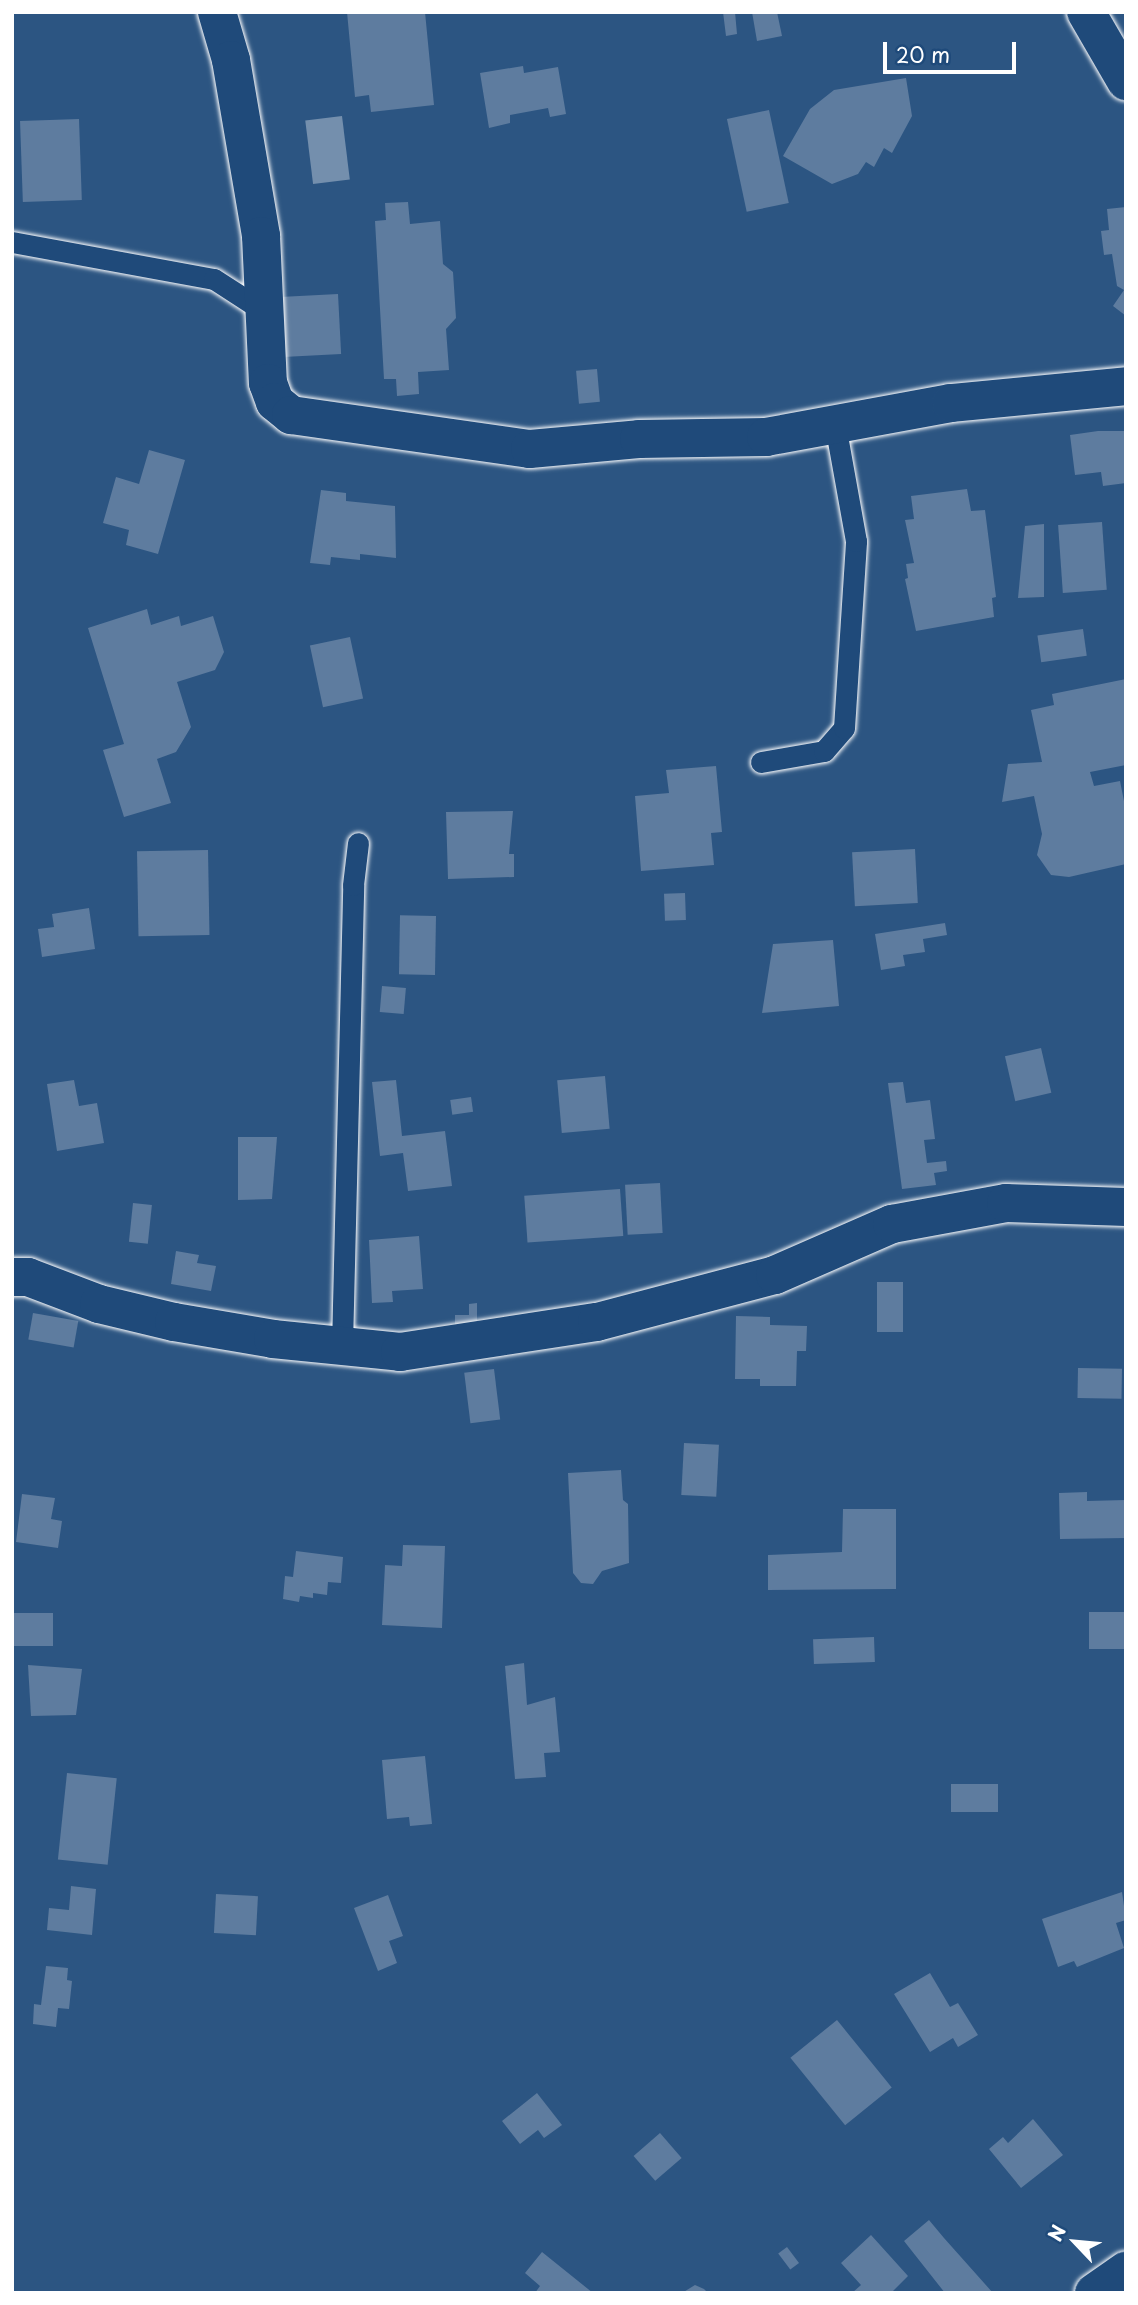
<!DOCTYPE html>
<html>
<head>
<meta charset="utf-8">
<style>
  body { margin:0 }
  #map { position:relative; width:1138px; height:2305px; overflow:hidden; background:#2c5582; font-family:"Playpen Sans",sans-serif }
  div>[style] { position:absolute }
  .water>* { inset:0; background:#748fad; transform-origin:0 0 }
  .building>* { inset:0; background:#5e7c9f; transform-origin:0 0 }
  .roads { filter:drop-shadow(0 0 2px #fff) drop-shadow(0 0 2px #fff) }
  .service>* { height:21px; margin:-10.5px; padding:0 10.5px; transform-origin:10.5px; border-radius:10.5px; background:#1f4a7a }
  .minor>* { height:38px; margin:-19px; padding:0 19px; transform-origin:19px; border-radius:19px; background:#1f4a7a }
  .tertiary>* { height:38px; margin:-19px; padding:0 19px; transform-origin:19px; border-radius:19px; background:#1f4a7a }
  span { translate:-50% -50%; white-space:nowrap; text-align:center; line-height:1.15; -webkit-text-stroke:5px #1f4a7a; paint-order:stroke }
  .frame { position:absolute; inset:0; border:14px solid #fff; pointer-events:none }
  .north { position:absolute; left:1040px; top:2207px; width:70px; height:70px; -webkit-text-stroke:5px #1f4a7a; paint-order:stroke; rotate:296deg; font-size:19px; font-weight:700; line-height:28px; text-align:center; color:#fff }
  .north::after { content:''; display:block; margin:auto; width:24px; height:32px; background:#fff; clip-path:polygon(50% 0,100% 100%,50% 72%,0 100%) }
  .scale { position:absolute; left:883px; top:42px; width:133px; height:32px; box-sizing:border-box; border:4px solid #fff; border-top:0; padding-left:9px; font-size:21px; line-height:24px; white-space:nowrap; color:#fff; -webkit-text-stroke:5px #1f4a7a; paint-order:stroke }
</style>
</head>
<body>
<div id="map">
  <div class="water">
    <i style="left:342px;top:116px;width:64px;height:37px;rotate:83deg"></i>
  </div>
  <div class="building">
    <i style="clip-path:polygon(347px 12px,425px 12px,434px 105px,371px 112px,369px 95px,355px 97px)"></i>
    <i style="clip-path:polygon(723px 12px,735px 12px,737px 34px,726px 36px)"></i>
    <i style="clip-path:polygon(752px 12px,777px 12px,782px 36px,757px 41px)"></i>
    <i style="clip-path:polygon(523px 66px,524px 73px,558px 67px,566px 114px,550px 117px,548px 108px,510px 115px,510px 123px,489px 128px,480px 73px)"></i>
    <i style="clip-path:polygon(906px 78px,912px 116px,892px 153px,884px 148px,874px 167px,866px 162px,858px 174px,832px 184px,783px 156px,810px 109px,834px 90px)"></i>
    <i style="left:769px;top:110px;width:95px;height:43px;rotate:78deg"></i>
    <i style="left:79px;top:119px;width:81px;height:59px;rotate:88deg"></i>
    <i style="clip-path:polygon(408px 202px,410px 224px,440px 221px,443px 264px,453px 272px,456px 318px,446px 329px,449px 370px,418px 372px,419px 394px,397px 396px,396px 379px,384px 379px,375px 221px,386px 220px,385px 203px)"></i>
    <i style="clip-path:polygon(1126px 207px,1126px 316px,1113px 306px,1124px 290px,1117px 286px,1112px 254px,1104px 255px,1101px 231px,1109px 230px,1107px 209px)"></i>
    <i style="left:338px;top:294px;width:60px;height:58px;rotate:87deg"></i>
    <i style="left:597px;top:369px;width:33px;height:21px;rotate:85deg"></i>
    <i style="clip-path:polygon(1098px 431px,1126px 431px,1126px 483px,1103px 486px,1101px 472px,1075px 475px,1070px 435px)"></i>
    <i style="clip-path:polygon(149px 450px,185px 460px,158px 554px,126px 545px,129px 530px,103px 523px,116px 477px,139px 484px)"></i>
    <i style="clip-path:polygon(967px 489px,971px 511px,985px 510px,996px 597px,992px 598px,994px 617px,916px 631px,905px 579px,908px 578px,906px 564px,914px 563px,905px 520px,914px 519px,911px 496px)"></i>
    <i style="clip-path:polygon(321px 490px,346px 493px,346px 501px,395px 506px,396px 558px,360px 554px,360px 560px,331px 557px,330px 565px,310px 563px)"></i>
    <i style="left:1102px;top:522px;width:68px;height:44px;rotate:86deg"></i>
    <i style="clip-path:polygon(1044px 524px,1044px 597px,1018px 598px,1025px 526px)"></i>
    <i style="clip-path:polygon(147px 609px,151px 625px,179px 616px,181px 626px,213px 616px,224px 652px,215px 670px,177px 682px,191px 727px,176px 752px,157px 759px,171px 803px,124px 817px,103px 750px,124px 744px,88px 628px)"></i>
    <i style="left:1083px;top:629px;width:27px;height:46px;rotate:82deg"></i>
    <i style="left:350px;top:637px;width:63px;height:41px;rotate:78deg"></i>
    <i style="clip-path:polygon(1126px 679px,1126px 765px,1090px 772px,1094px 786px,1120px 781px,1126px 811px,1126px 864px,1069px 877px,1051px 875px,1037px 855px,1042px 834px,1034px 796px,1002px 802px,1008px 764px,1042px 762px,1031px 710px,1054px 705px,1052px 694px)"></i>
    <i style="clip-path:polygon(716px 766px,722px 832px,711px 833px,714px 865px,641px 871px,635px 796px,669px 793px,666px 770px)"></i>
    <i style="clip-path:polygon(513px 811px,509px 854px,514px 854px,514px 877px,448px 879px,446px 812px)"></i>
    <i style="left:915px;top:849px;width:54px;height:63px;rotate:87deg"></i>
    <i style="left:208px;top:850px;width:85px;height:71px;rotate:89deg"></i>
    <i style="left:685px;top:893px;width:27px;height:21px;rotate:88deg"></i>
    <i style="clip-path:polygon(89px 908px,95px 949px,42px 957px,38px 929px,54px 927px,52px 914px)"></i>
    <i style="left:436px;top:916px;width:59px;height:36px;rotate:91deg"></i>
    <i style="clip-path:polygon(945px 923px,947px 935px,923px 939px,925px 952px,903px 955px,905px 966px,881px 970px,875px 934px)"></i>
    <i style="clip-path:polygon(833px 940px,839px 1006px,762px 1013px,773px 944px)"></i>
    <i style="left:382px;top:986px;width:24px;height:26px;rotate:5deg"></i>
    <i style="left:1041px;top:1048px;width:46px;height:37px;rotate:77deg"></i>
    <i style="left:605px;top:1076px;width:53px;height:48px;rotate:85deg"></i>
    <i style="clip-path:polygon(74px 1080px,79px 1106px,97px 1103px,104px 1143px,57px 1151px,47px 1084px)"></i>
    <i style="clip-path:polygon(396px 1080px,402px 1136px,445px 1131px,452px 1186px,408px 1191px,403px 1153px,380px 1156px,372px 1082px)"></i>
    <i style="clip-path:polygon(903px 1082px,906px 1103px,930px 1100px,935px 1139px,924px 1140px,927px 1163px,946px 1161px,947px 1171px,934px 1173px,936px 1185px,902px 1189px,888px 1083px)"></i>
    <i style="left:471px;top:1097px;width:15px;height:21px;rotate:82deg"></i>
    <i style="clip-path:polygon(238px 1137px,277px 1137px,272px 1199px,238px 1200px)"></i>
    <i style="left:660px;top:1183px;width:50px;height:35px;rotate:87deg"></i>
    <i style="left:620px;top:1189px;width:47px;height:96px;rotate:86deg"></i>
    <i style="left:133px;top:1203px;width:19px;height:39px;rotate:6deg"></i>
    <i style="clip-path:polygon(419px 1236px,423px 1289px,392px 1291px,393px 1302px,372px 1303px,369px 1240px)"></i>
    <i style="clip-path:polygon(176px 1251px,199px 1255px,197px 1263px,216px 1266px,211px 1291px,171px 1284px)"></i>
    <i style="left:877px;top:1282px;width:26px;height:50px"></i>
    <i style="clip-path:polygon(477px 1303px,477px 1329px,455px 1330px,455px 1315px,469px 1315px,469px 1304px)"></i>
    <i style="left:33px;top:1313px;width:46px;height:27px;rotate:10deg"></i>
    <i style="clip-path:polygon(736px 1316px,770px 1317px,770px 1325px,807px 1326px,806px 1351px,797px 1351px,796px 1386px,760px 1386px,760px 1379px,735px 1379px)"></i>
    <i style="left:1078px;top:1368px;width:44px;height:30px;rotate:1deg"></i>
    <i style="left:494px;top:1369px;width:51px;height:30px;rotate:83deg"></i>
    <i style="left:684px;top:1443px;width:35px;height:52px;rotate:3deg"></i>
    <i style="clip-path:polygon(621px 1470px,623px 1500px,628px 1504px,629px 1563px,602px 1571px,593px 1584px,581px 1583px,573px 1573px,568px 1473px)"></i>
    <i style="clip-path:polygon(1087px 1492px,1087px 1501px,1126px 1500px,1126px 1538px,1060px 1539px,1059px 1493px)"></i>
    <i style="clip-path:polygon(22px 1494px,55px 1498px,51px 1519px,62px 1521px,58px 1548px,16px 1542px)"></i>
    <i style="clip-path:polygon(843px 1509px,896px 1509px,896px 1589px,768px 1590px,768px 1555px,842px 1552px)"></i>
    <i style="clip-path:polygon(403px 1545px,445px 1546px,442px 1628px,382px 1625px,385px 1565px,402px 1566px)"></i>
    <i style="clip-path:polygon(296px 1551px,343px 1557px,341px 1583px,328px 1582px,327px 1595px,313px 1593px,313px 1598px,300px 1596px,299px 1602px,283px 1599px,285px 1576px,293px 1577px)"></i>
    <i style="left:1126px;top:1612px;width:37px;height:37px;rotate:90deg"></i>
    <i style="left:53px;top:1613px;width:33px;height:41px;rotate:90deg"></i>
    <i style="left:874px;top:1637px;width:25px;height:61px;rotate:88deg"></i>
    <i style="clip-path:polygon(524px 1663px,527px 1705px,555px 1697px,560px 1752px,544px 1753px,546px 1777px,515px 1779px,505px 1666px)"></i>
    <i style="clip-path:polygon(28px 1665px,82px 1669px,76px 1715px,31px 1716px)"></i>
    <i style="clip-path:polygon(425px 1756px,432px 1824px,410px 1826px,409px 1817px,387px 1819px,382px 1760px)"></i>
    <i style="left:67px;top:1773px;width:50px;height:87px;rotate:6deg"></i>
    <i style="left:998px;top:1784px;width:28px;height:47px;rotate:90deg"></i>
    <i style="clip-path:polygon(71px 1886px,96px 1889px,92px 1935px,47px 1930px,49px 1908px,69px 1910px)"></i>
    <i style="clip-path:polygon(1122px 1892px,1126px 1920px,1116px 1923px,1124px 1948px,1077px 1967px,1074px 1961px,1058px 1967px,1042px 1919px)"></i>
    <i style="left:216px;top:1894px;width:42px;height:39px;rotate:3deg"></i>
    <i style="clip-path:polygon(388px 1895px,403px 1936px,389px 1941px,397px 1963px,378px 1971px,354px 1908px)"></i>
    <i style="clip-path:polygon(46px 1966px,68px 1968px,67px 1980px,72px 1981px,69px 2009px,58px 2008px,56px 2027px,33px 2024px,34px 2004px,41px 2005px)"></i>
    <i style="clip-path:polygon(930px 1973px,950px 2007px,958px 2003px,978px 2035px,958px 2047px,953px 2038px,930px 2052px,894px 1994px)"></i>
    <i style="left:837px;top:2020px;width:87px;height:60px;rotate:51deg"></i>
    <i style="clip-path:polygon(537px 2093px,562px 2125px,544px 2138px,538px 2130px,520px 2144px,502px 2121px)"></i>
    <i style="clip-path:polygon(1033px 2119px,1063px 2155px,1021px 2188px,989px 2149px,1003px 2137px,1008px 2143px)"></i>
    <i style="left:660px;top:2133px;width:33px;height:35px;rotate:49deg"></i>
    <i style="clip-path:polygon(929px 2220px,944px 2238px,993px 2293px,945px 2293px,904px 2241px)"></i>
    <i style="clip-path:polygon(871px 2235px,908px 2276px,891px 2293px,852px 2293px,861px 2285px,841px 2263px)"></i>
    <i style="left:787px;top:2247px;width:20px;height:11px;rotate:53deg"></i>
    <i style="clip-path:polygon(542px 2252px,593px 2293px,535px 2293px,540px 2286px,525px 2273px)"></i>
    <i style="clip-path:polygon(695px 2285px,704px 2289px,708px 2293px,682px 2293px)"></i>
  </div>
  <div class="roads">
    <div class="service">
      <i style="left:12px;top:242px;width:205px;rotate:10.4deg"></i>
      <i style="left:214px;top:279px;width:61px;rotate:32.9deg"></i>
      <i style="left:761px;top:762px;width:64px;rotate:-9.9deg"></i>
      <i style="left:824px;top:751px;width:30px;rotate:-49deg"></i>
      <i style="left:844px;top:728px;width:187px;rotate:-86.3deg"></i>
      <i style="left:856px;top:541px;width:119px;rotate:-100.2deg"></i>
      <i style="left:342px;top:1346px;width:461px;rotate:-88.6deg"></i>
      <i style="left:353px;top:885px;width:42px;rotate:-83.2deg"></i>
    </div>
    <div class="minor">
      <i style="left:217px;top:12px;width:50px;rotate:73.7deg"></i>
      <i style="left:231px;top:60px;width:179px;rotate:80.3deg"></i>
      <i style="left:261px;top:236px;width:147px;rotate:87.3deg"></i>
      <i style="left:268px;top:383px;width:20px;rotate:70deg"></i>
      <i style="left:275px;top:402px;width:21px;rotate:39deg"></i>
      <i style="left:291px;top:415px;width:241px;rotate:8.1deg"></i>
      <i style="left:530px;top:449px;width:109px;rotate:-5.2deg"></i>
      <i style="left:639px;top:439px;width:127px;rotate:-0.9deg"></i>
      <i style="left:766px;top:437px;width:188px;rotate:-10.4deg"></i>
      <i style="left:951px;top:403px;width:176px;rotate:-5.5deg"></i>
      <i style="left:1086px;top:12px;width:80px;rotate:59.9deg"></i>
      <i style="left:12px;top:1277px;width:16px"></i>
      <i style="left:28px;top:1277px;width:76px;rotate:20.8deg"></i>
      <i style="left:99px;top:1304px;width:77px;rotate:13.5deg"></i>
      <i style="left:174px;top:1322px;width:100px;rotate:9.7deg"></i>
      <i style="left:273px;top:1339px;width:128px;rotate:5.8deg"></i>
      <i style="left:400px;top:1352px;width:199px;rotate:-8.7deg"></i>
      <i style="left:597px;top:1322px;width:184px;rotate:-14.8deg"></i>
      <i style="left:775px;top:1275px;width:128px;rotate:-23.6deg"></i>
      <i style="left:892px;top:1224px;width:116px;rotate:-10.4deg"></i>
      <i style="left:1006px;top:1203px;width:120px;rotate:1.9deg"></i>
    </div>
    <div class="tertiary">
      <i style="left:1094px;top:2293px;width:39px;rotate:-35deg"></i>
    </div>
  </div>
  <div class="frame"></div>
  <div class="north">N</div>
  <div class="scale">20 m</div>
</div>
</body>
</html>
